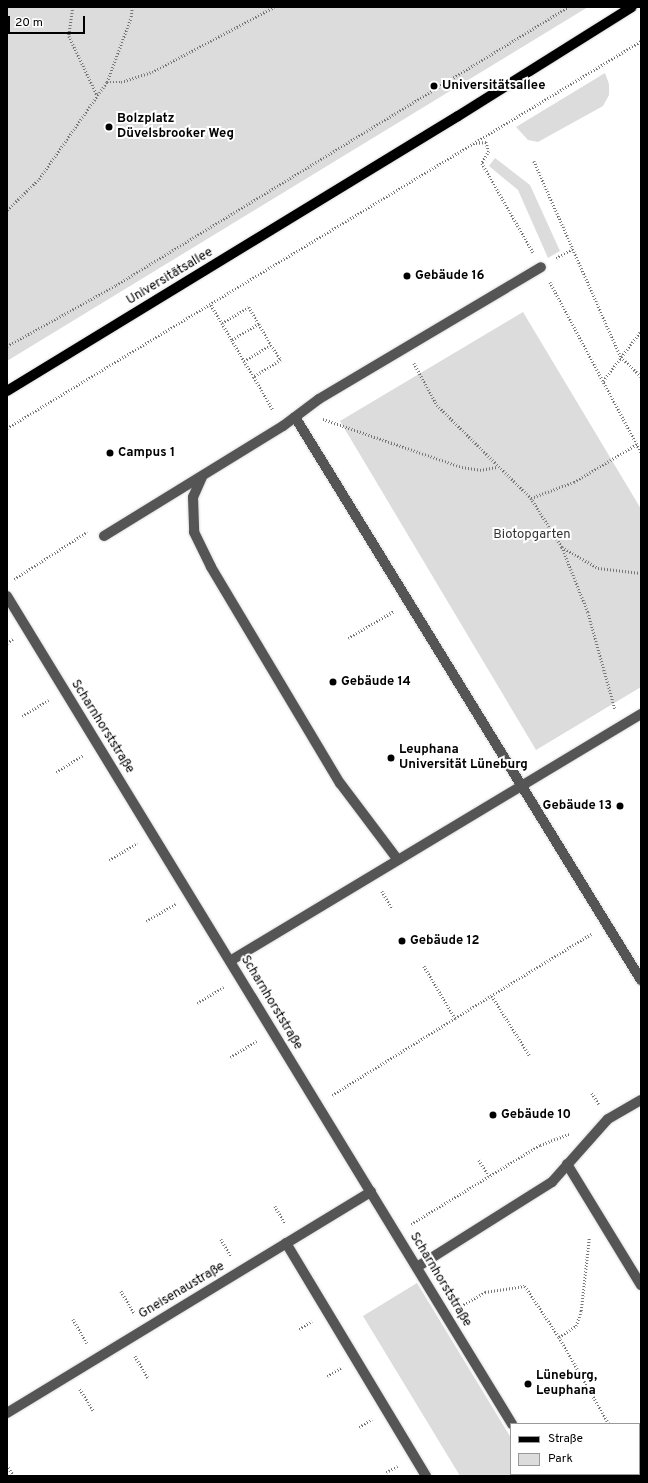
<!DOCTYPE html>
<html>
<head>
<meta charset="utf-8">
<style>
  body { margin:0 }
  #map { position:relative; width:648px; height:1483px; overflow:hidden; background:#fff; font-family:Overpass,sans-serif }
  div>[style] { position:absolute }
  .green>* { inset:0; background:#dcdcdc }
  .path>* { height:2.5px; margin-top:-1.25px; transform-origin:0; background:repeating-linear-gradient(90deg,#777 0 1px,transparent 0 3px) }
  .roads { filter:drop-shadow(0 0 1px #dbdbdb) drop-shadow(0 0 1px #dbdbdb) }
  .minor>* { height:10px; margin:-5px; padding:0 5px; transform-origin:5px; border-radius:5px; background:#555 }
  .major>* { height:10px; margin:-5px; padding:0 5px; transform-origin:5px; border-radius:5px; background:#000 }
  .dots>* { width:11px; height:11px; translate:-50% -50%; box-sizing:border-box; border:2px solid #fff; border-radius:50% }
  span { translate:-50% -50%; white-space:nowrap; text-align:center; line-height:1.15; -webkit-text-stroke:4px #fff; paint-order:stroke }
  .poi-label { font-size:13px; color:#000; font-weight:700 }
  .left { translate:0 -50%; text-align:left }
  .right { translate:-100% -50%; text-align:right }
  .street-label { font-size:13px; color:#000 }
  .park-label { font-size:13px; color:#333 }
  .frame { position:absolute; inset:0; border:8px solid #000; pointer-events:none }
  .legend { position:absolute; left:510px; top:1423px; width:130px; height:52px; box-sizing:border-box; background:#fff; border:1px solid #999; margin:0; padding:5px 7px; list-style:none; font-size:12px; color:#000 }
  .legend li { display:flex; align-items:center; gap:8px; height:20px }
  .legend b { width:20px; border:1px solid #999 }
  .scale { position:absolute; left:8px; top:16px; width:77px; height:18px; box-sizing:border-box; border:2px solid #000; border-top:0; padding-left:5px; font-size:12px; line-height:14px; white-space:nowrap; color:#000; -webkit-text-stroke:3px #fff; paint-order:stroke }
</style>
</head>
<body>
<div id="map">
  <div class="green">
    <i style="clip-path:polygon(7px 7px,588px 7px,7px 361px)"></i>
    <i style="clip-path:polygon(605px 73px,609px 84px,609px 95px,603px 106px,538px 142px,528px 140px,516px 127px)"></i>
    <i style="clip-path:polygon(495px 158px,530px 185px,560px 251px,548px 258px,518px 190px,489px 166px)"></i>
    <i style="clip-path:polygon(523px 312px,641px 509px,641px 687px,536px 750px,340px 421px)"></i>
    <i style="clip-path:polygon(417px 1283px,511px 1438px,511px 1474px,534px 1476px,460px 1476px,363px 1316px)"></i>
  </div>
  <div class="path">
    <i style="left:73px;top:7px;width:29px;rotate:98deg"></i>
    <i style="left:69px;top:36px;width:65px;rotate:64.6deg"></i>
    <i style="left:107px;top:82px;width:14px"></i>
    <i style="left:121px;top:82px;width:33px;rotate:-18deg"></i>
    <i style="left:152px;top:72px;width:138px;rotate:-28deg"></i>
    <i style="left:476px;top:143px;width:10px;rotate:-6deg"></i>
    <i style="left:486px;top:142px;width:9px;rotate:72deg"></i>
    <i style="left:489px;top:151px;width:14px;rotate:120deg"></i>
    <i style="left:482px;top:163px;width:103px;rotate:60.2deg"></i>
    <i style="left:534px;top:161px;width:214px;rotate:66.1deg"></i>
    <i style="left:621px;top:357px;width:28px;rotate:44deg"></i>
    <i style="left:7px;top:210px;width:45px;rotate:-44.1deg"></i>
    <i style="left:39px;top:179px;width:118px;rotate:-55deg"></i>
    <i style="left:107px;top:82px;width:69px;rotate:-69.7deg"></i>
    <i style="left:131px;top:17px;width:10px;rotate:-84deg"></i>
    <i style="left:556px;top:258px;width:21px;rotate:-29deg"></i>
    <i style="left:550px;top:282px;width:193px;rotate:61.8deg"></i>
    <i style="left:211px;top:305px;width:21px;rotate:59deg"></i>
    <i style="left:222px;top:323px;width:31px;rotate:-31deg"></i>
    <i style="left:249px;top:307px;width:20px;rotate:60deg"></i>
    <i style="left:259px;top:324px;width:31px;rotate:149deg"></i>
    <i style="left:232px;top:340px;width:24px;rotate:60deg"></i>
    <i style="left:244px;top:361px;width:31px;rotate:-31deg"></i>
    <i style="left:271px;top:345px;width:18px;rotate:56deg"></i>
    <i style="left:281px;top:360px;width:32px;rotate:148deg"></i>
    <i style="left:254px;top:377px;width:38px;rotate:60deg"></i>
    <i style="left:222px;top:323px;width:20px;rotate:60deg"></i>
    <i style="left:259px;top:324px;width:24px;rotate:60deg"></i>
    <i style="left:7px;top:346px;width:125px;rotate:-29.2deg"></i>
    <i style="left:116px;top:285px;width:531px;rotate:-31.59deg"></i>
    <i style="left:244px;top:361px;width:19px;rotate:58deg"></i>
    <i style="left:414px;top:363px;width:48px;rotate:61.3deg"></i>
    <i style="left:437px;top:405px;width:132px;rotate:44.7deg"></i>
    <i style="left:531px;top:498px;width:58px;rotate:57.7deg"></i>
    <i style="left:562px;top:547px;width:70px;rotate:68.2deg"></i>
    <i style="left:588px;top:612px;width:101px;rotate:74.4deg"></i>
    <i style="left:603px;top:381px;width:61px;rotate:-52.9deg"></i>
    <i style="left:323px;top:419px;width:147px;rotate:19.1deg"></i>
    <i style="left:462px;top:467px;width:18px;rotate:9deg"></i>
    <i style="left:480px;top:470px;width:17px;rotate:-10deg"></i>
    <i style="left:7px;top:428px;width:743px;rotate:-31.4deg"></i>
    <i style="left:531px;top:498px;width:46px;rotate:-20.4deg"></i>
    <i style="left:574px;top:482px;width:74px;rotate:-31.1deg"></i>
    <i style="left:562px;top:547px;width:42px;rotate:30.3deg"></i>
    <i style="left:598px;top:568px;width:43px;rotate:6.6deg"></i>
    <i style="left:14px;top:579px;width:87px;rotate:-32.8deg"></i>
    <i style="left:348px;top:638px;width:53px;rotate:-30.4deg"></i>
    <i style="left:7px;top:643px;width:7px;rotate:-34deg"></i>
    <i style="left:22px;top:716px;width:31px;rotate:-31deg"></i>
    <i style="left:56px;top:772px;width:32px;rotate:-32deg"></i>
    <i style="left:109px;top:860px;width:33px;rotate:-31deg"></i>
    <i style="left:382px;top:891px;width:20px;rotate:60deg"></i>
    <i style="left:146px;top:921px;width:34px;rotate:-30deg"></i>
    <i style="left:424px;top:966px;width:61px;rotate:59.2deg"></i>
    <i style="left:455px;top:1018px;width:160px;rotate:-31.7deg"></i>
    <i style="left:492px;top:996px;width:71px;rotate:57.7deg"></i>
    <i style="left:197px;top:1003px;width:31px;rotate:-31deg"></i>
    <i style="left:230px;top:1057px;width:31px;rotate:-31deg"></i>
    <i style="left:592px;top:1093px;width:13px;rotate:58deg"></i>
    <i style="left:332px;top:1095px;width:145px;rotate:-32deg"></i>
    <i style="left:479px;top:1160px;width:19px;rotate:58deg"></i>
    <i style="left:275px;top:1206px;width:20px;rotate:60deg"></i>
    <i style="left:411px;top:1224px;width:151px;rotate:-31.5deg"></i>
    <i style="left:540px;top:1145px;width:31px;rotate:-21deg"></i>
    <i style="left:221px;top:1239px;width:20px;rotate:60deg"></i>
    <i style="left:121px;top:1291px;width:27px;rotate:59deg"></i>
    <i style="left:461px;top:1306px;width:28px;rotate:-30deg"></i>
    <i style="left:485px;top:1292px;width:40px;rotate:-8.5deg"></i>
    <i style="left:525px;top:1286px;width:61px;rotate:56.3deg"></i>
    <i style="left:559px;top:1337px;width:100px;rotate:60.1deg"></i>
    <i style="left:73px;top:1319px;width:28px;rotate:60deg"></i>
    <i style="left:299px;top:1329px;width:15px;rotate:-32deg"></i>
    <i style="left:559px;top:1337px;width:20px;rotate:-33deg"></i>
    <i style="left:576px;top:1326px;width:16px;rotate:-72deg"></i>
    <i style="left:581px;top:1311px;width:73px;rotate:-83.7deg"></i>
    <i style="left:135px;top:1356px;width:26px;rotate:59deg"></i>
    <i style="left:327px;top:1376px;width:16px;rotate:-30deg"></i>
    <i style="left:80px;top:1389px;width:26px;rotate:58deg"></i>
    <i style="left:359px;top:1427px;width:15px;rotate:-32deg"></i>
    <i style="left:7px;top:1465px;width:13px;rotate:58deg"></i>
    <i style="left:386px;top:1472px;width:13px;rotate:-27deg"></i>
    <i style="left:613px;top:1476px;width:2px;rotate:-90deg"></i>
  </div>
  <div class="roads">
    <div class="minor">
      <i style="left:295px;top:417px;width:661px;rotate:58.43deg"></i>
      <i style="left:202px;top:477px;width:22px;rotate:114deg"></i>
      <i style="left:193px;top:497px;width:35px;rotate:88deg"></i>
      <i style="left:194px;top:532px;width:39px;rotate:64deg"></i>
      <i style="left:211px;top:567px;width:252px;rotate:59.2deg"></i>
      <i style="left:340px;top:783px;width:96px;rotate:53deg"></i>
      <i style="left:104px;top:536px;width:210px;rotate:-31.6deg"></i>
      <i style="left:283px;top:426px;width:45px;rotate:-36.9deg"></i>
      <i style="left:319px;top:399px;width:258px;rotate:-30.7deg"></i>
      <i style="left:7px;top:596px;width:970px;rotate:58.62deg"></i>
      <i style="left:230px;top:961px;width:480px;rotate:-31deg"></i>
      <i style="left:567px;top:1164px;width:142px;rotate:58.6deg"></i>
      <i style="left:286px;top:1243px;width:272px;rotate:59deg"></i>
      <i style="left:417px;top:1267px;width:160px;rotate:-32.2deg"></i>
      <i style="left:552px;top:1182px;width:84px;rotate:-48.4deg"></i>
      <i style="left:608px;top:1119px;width:38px;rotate:-30deg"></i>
      <i style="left:7px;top:1413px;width:426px;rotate:-31.3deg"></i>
      <i style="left:543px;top:1474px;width:2px;rotate:63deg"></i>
    </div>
    <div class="major">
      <i style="left:7px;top:391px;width:528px;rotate:-31.37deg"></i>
      <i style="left:458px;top:116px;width:205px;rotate:-32.1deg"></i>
    </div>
  </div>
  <div class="dots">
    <i style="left:434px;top:86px;background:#000"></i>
    <i style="left:109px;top:127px;background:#000"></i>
    <i style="left:407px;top:276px;background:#000"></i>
    <i style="left:110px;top:453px;background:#000"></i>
    <i style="left:333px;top:682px;background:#000"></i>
    <i style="left:391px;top:758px;background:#000"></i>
    <i style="left:620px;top:806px;background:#000"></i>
    <i style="left:402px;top:941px;background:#000"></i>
    <i style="left:493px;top:1115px;background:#000"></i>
    <i style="left:528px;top:1384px;background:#000"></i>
  </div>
  <div class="poi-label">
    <span class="left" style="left:442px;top:86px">Universitätsallee</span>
    <span class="left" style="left:117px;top:127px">Bolzplatz<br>Düvelsbrooker Weg</span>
    <span class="left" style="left:415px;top:276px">Gebäude 16</span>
    <span class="left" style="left:118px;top:453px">Campus 1</span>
    <span class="left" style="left:341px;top:682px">Gebäude 14</span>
    <span class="left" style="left:399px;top:758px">Leuphana<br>Universität Lüneburg</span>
    <span class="right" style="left:612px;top:806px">Gebäude 13</span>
    <span class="left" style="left:410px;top:941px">Gebäude 12</span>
    <span class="left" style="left:501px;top:1115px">Gebäude 10</span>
    <span class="left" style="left:536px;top:1384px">Lüneburg,<br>Leuphana</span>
  </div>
  <div class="street-label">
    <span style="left:170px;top:277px;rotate:-31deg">Universitätsallee</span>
    <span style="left:102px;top:727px;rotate:58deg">Scharnhorststraße</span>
    <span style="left:271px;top:1003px;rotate:59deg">Scharnhorststraße</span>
    <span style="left:440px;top:1280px;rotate:59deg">Scharnhorststraße</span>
    <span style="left:182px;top:1291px;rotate:-31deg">Gneisenaustraße</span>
  </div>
  <div class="park-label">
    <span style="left:532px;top:535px">Biotopgarten</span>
  </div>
  <div class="frame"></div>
  <ul class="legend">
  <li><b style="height:5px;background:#000"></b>Straße</li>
  <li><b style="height:11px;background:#dcdcdc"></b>Park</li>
  </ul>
  <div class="scale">20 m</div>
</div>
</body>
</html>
